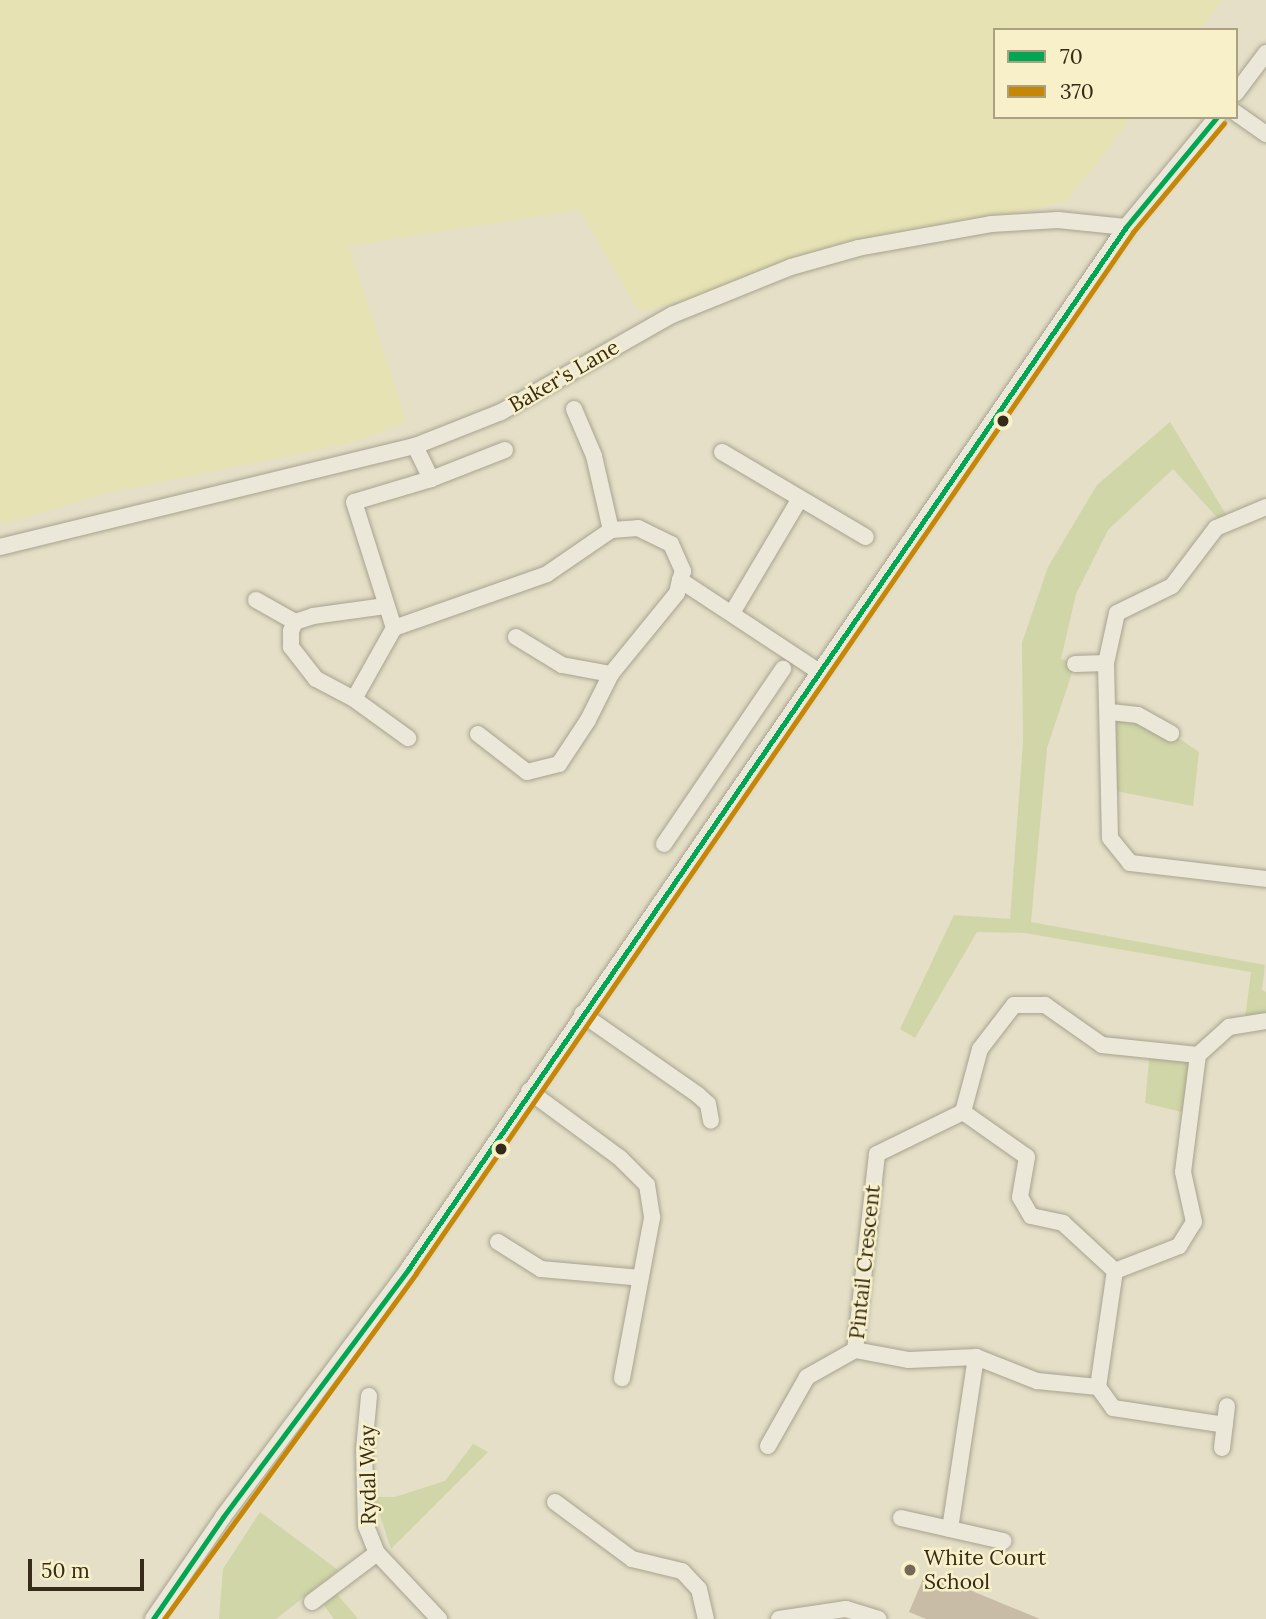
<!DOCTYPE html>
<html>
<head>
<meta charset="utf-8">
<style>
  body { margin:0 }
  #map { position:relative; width:1266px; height:1619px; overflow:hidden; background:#e4dfc6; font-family:Lora,serif }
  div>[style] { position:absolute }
  .farmland>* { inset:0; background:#e6e2b4 }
  .green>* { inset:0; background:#d0d6a7 }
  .building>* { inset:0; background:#c8bca7 }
  .roads { filter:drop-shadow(0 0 2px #a8a290) drop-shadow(0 0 2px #a8a290) }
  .minor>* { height:16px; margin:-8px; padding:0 8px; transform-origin:8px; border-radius:8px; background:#ebe8d9 }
  .bus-1>* { height:5px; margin:-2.5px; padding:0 2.5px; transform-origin:2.5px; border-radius:2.5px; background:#00a651 }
  .bus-2>* { height:5px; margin:-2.5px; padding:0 2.5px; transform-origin:2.5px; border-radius:2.5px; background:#c78706 }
  .dots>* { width:19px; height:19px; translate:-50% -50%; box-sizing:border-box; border:4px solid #f8f0c9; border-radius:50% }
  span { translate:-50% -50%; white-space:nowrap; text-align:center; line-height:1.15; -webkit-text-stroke:5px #f8f0c9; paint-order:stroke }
  .street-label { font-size:21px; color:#362a19 }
  .poi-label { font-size:21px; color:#362a19 }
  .left { translate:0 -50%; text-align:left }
  .legend { position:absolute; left:993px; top:28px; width:245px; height:91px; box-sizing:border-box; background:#f8f0c9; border:2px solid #aaa183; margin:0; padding:9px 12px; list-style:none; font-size:21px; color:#362a19 }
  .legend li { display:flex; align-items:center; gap:14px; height:35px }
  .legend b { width:35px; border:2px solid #aaa183 }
  .scale { position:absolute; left:28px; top:1559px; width:116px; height:32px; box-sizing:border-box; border:4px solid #362a19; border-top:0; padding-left:9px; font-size:21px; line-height:24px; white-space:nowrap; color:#362a19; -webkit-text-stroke:5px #f8f0c9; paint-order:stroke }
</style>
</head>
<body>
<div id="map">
  <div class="farmland">
    <i style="clip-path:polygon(0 0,1222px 0,1200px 30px,995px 30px,995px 117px,1132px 117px,1068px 200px,639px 312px,579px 210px,349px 246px,407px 422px,352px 443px,110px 492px,4px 524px,0 521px)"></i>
  </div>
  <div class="green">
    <i style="clip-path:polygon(1170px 422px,1230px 521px,1223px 524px,1173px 469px,1108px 530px,1076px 594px,1061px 659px,1075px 664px,1047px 748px,1031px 922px,1265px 965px,1262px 990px,1266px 992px,1266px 1015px,1245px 1019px,1251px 972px,1025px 933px,977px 932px,915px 1038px,900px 1029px,954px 915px,1010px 919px,1023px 742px,1022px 643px,1048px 567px,1097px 485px)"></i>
    <i style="clip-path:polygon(1110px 712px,1171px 733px,1199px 752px,1193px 806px,1110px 790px)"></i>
    <i style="clip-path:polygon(1150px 1050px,1198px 1055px,1189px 1114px,1145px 1103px)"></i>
    <i style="clip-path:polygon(473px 1444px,488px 1452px,391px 1549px,374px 1497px,395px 1497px,445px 1481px)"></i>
    <i style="clip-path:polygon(260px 1512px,338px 1570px,276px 1619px,219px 1619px,223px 1569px)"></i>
    <i style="clip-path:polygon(337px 1594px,358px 1619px,334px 1619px,323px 1604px)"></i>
  </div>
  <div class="building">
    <i style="clip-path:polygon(926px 1572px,989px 1598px,1040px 1619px,926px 1619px,909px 1612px)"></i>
  </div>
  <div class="roads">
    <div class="minor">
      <i style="left:1236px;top:93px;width:50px;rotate:-53.1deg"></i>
      <i style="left:1236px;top:113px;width:37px;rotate:35deg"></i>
      <i style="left:574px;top:409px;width:51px;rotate:66.9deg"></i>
      <i style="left:594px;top:456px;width:76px;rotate:77.1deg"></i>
      <i style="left:415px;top:446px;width:37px;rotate:64deg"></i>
      <i style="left:505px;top:450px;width:79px;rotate:158.6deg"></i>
      <i style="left:431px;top:479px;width:80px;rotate:163.4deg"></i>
      <i style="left:354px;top:502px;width:132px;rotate:72.4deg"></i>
      <i style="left:394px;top:628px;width:162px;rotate:-19.4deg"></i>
      <i style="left:547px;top:574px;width:78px;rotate:-34.5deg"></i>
      <i style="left:611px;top:530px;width:27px;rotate:-4deg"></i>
      <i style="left:638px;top:528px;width:37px;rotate:26deg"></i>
      <i style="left:671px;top:544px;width:30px;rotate:66deg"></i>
      <i style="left:683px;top:571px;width:9px;rotate:108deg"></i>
      <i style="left:680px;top:580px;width:165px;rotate:33.4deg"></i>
      <i style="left:722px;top:452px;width:167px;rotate:30.6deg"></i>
      <i style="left:0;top:547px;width:427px;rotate:-13.7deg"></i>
      <i style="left:415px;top:446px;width:92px;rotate:-21.6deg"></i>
      <i style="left:501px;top:412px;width:197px;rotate:-29.6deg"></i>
      <i style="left:672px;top:315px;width:128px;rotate:-22deg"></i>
      <i style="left:791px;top:267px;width:70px;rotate:-15.8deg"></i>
      <i style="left:858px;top:248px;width:135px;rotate:-10.2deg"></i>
      <i style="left:991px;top:224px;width:67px;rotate:-3.4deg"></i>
      <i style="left:1058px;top:220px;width:68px;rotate:5.9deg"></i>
      <i style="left:256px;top:600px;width:45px;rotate:29.4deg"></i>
      <i style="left:732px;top:613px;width:131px;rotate:-59.3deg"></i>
      <i style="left:394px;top:628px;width:81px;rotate:119.4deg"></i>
      <i style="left:354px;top:699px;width:67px;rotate:35.8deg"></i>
      <i style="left:516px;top:637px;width:54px;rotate:31.3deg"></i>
      <i style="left:562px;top:665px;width:50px;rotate:10.4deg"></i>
      <i style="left:611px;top:674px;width:104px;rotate:-50.8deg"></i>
      <i style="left:677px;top:593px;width:13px;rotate:-77deg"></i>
      <i style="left:1106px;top:663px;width:175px;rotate:88.7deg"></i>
      <i style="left:1110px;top:838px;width:32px;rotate:51deg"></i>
      <i style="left:1130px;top:863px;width:137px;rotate:6.7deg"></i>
      <i style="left:1075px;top:664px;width:31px;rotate:-2deg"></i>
      <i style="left:1106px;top:663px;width:51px;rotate:-77.6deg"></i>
      <i style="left:1117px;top:613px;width:61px;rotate:-26.1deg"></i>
      <i style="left:1172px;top:586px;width:73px;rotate:-52.8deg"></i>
      <i style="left:1216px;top:528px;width:54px;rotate:-22.8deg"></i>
      <i style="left:354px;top:699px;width:43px;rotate:-152.2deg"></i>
      <i style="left:316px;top:679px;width:41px;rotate:-128deg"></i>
      <i style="left:291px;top:647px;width:16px;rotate:-90deg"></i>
      <i style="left:291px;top:631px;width:10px;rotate:-66deg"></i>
      <i style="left:295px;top:622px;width:19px;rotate:-18deg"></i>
      <i style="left:313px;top:616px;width:73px;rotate:-7.9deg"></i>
      <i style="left:1110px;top:712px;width:28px;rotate:6deg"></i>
      <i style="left:1138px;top:715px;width:38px;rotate:29deg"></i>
      <i style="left:478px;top:734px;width:62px;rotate:37.8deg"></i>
      <i style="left:527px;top:772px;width:33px;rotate:-14deg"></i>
      <i style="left:559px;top:764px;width:53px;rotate:-56.6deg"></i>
      <i style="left:588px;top:720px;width:51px;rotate:-63.4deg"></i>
      <i style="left:664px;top:844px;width:212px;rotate:-55.8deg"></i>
      <i style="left:582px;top:1014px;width:141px;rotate:34.9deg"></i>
      <i style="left:698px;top:1095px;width:13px;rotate:42deg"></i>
      <i style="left:708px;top:1104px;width:17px;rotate:80deg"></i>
      <i style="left:1198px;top:1055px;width:97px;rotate:-174.1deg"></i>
      <i style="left:1102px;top:1045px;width:70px;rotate:-144.9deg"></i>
      <i style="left:1045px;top:1005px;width:31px;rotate:180deg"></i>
      <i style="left:1014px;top:1005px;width:56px;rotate:127.7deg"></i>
      <i style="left:980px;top:1049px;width:65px;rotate:105.1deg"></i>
      <i style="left:963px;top:1112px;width:78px;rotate:35.1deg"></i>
      <i style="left:1027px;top:1157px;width:41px;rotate:99.9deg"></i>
      <i style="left:1020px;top:1197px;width:22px;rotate:60deg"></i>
      <i style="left:1031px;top:1216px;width:33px;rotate:12deg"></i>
      <i style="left:1063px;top:1223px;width:71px;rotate:42.7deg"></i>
      <i style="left:1115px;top:1271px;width:69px;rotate:-21.3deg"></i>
      <i style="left:1179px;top:1246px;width:28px;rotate:-58deg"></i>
      <i style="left:1194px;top:1222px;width:51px;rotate:-102.4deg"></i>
      <i style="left:1183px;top:1172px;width:118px;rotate:-82.7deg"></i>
      <i style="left:1198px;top:1055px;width:42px;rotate:-42.1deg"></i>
      <i style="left:1229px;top:1027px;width:37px;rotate:-9deg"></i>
      <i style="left:529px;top:1091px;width:113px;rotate:36.4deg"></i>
      <i style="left:620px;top:1158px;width:38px;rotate:45deg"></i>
      <i style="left:647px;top:1185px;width:33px;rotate:81deg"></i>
      <i style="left:652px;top:1218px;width:163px;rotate:100.6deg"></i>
      <i style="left:963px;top:1112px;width:96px;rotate:154deg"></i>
      <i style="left:877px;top:1154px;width:197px;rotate:96.4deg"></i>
      <i style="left:855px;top:1350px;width:55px;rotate:10.5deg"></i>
      <i style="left:909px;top:1360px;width:67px;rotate:-2.6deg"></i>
      <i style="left:976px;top:1357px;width:66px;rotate:21.5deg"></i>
      <i style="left:1037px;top:1381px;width:61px;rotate:5.6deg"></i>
      <i style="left:1098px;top:1387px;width:117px;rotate:-81.7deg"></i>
      <i style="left:498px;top:1242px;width:51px;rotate:32.1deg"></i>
      <i style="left:541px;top:1269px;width:100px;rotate:5.1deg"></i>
      <i style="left:1098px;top:1387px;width:26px;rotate:54deg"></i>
      <i style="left:1113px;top:1408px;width:113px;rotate:8.6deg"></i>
      <i style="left:369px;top:1396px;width:54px;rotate:95.3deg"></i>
      <i style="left:364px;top:1450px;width:76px;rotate:88.5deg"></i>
      <i style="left:366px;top:1526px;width:29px;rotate:68deg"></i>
      <i style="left:377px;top:1553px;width:91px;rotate:46.8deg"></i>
      <i style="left:768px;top:1446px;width:79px;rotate:-60.5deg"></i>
      <i style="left:807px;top:1377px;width:55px;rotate:-29.4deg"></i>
      <i style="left:1222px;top:1448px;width:42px;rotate:-83.2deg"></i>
      <i style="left:555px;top:1502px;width:96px;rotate:36.5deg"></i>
      <i style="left:632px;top:1559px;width:51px;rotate:13.5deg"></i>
      <i style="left:682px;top:1571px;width:25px;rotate:47deg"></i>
      <i style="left:699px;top:1589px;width:31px;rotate:77deg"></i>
      <i style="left:901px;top:1518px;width:105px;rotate:12.7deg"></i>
      <i style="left:950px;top:1529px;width:174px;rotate:-81.4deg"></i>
      <i style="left:312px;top:1602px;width:81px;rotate:-37deg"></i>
      <i style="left:153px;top:1619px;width:124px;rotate:-55.5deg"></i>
      <i style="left:223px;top:1517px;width:311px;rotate:-53.2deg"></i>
      <i style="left:409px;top:1268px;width:1264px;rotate:-55.44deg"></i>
      <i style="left:1126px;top:227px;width:143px;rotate:-50.4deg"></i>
      <i style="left:779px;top:1619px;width:68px;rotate:-8.5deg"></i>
      <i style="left:846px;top:1609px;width:34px;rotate:17deg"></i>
    </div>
  </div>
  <div class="bus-1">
    <i style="left:153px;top:1619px;width:124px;rotate:-55.5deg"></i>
    <i style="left:223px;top:1517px;width:311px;rotate:-53.2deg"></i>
    <i style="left:409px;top:1268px;width:1264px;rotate:-55.44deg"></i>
    <i style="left:1126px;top:227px;width:143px;rotate:-50.4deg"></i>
  </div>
  <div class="bus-2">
    <i style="left:164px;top:1619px;width:428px;rotate:-53.9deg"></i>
    <i style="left:416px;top:1273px;width:1264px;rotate:-55.44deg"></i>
    <i style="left:1133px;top:232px;width:142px;rotate:-50.1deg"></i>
  </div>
  <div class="dots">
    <i style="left:1003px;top:421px;background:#362a19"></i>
    <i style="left:501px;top:1149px;background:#362a19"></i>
    <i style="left:910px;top:1570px;background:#736956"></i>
  </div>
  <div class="street-label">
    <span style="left:564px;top:376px;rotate:-30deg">Baker's Lane</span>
    <span style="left:865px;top:1262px;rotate:-84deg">Pintail Crescent</span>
    <span style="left:368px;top:1475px;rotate:-91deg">Rydal Way</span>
  </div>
  <div class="poi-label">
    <span class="left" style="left:924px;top:1570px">White Court<br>School</span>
  </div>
  <ul class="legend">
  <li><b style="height:9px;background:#00a651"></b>70</li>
  <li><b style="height:9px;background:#c78706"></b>370</li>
  </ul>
  <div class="scale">50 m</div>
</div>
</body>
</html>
